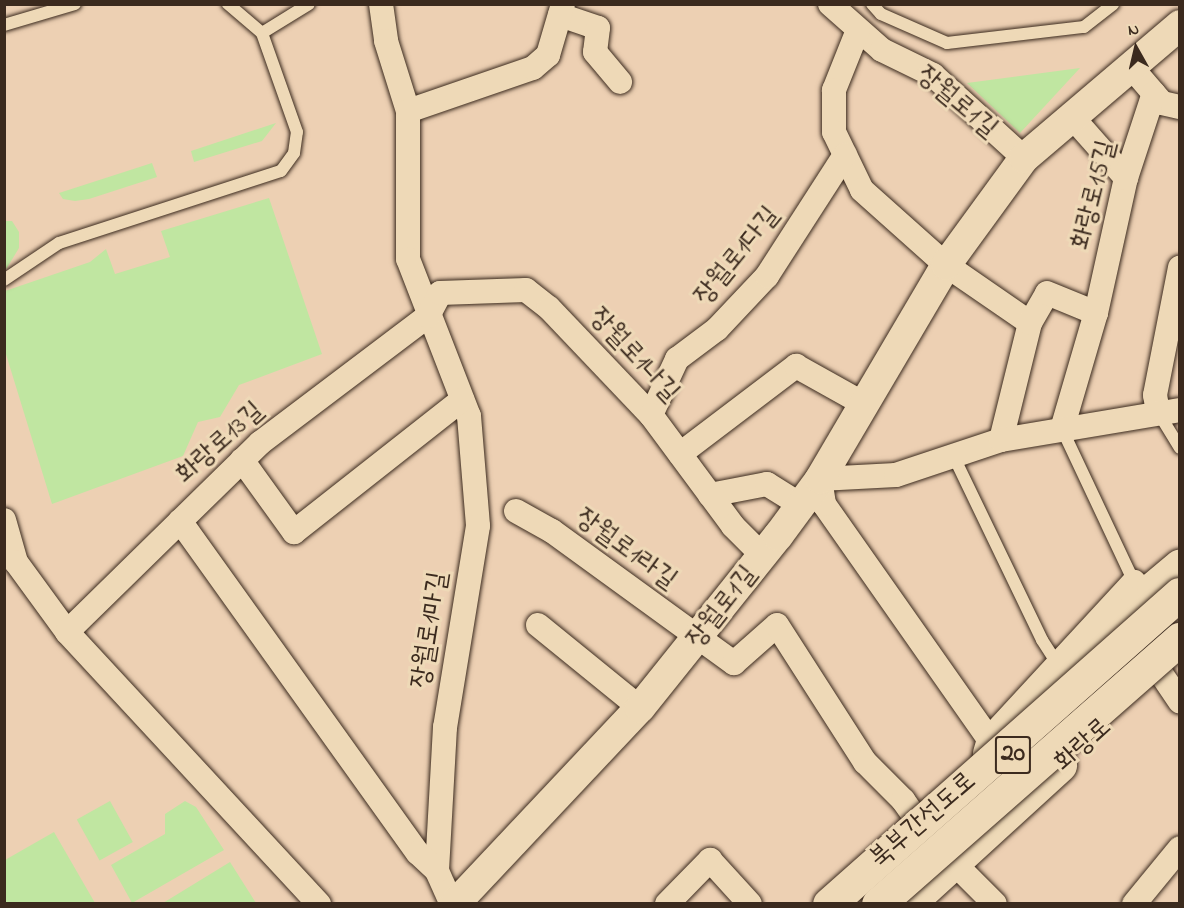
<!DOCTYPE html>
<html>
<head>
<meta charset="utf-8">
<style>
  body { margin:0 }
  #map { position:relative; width:1184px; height:908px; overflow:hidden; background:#edd0b3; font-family:"Indie Flower","Poor Story",sans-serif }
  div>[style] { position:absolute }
  .green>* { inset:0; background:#c0e6a1; transform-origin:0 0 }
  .roads { filter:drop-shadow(0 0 2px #3b2a1e) drop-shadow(0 0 2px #3b2a1e) }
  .service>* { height:12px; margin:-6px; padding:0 6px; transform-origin:6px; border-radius:6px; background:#eed9b7 }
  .minor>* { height:24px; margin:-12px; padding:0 12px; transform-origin:12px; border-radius:12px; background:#eed9b7 }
  .tertiary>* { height:30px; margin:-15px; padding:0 15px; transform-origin:15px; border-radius:15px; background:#eed9b7 }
  .primary>* { height:33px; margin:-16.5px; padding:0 16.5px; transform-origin:16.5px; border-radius:16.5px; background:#eed9b7 }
  .trunk>* { height:33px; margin:-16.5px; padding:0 16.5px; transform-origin:16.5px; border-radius:16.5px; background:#eed9b7 }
  .bridges { filter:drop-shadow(0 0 2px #3b2a1e) drop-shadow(0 0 2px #3b2a1e) }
  .trunk-bridge>* { height:33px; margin:-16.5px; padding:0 16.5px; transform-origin:16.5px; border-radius:16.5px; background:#eed9b7 }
  span { translate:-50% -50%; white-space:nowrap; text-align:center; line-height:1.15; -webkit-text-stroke:6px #eed9b7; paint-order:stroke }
  .shield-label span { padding:2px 4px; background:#eed9b7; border:2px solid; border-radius:4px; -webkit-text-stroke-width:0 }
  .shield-label { font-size:26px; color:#3b2a1e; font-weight:700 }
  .street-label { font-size:27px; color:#3b2a1e }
  .frame { position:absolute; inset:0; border:6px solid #3b2a1e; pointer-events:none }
  .north { position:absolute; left:1106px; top:18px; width:60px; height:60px; -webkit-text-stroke:4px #eed9b7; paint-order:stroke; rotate:352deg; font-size:16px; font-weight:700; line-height:24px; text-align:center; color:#3b2a1e }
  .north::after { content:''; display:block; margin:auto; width:21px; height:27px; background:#3b2a1e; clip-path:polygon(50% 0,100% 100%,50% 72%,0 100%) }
</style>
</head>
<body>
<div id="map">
  <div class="green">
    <i style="clip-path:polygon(1080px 68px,1020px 133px,967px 83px)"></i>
    <i style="clip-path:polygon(276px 123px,262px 141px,194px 162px,191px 151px)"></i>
    <i style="clip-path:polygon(152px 163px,157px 177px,89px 199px,75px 201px,63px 199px,59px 193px)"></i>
    <i style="clip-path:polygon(269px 198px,322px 354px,239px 385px,220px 417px,198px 422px,183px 456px,52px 504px,5px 351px,5px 291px,90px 262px,106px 249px,115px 274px,170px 257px,161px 231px)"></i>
    <i style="clip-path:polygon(5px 221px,12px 221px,19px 232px,19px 248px,5px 271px)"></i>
    <i style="left:110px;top:801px;width:47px;height:38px;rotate:61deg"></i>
    <i style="clip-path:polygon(185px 801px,196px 807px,224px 850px,132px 903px,111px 865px,165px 834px,165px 814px)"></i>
    <i style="clip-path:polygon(54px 832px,95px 903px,5px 903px,5px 860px)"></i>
    <i style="clip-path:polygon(230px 862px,256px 903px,163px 903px)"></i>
  </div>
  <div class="roads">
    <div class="service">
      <i style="left:872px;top:4px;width:13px;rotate:48deg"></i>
      <i style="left:881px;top:14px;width:72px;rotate:23.7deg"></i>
      <i style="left:947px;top:43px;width:138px;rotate:-6.7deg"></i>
      <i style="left:1084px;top:27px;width:37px;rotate:-38deg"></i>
      <i style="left:4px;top:25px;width:74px;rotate:-16.5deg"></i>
      <i style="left:262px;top:33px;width:55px;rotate:-31.7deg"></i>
      <i style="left:4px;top:280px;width:66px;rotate:-33.9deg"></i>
      <i style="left:59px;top:243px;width:233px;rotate:-18deg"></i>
      <i style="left:281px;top:171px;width:22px;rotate:-54deg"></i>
      <i style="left:294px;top:153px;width:21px;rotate:-82deg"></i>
      <i style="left:297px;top:132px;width:105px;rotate:-109.5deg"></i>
      <i style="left:262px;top:33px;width:45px;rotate:-139.5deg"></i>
      <i style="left:1158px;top:412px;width:42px;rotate:58.6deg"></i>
      <i style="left:1062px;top:429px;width:169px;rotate:64.8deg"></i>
      <i style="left:953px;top:455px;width:205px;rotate:64.3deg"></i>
      <i style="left:1042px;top:640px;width:27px;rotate:57deg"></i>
    </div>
    <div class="minor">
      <i style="left:381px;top:4px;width:37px;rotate:82deg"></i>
      <i style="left:386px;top:41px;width:73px;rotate:72.6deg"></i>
      <i style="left:408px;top:111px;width:148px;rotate:90deg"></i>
      <i style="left:408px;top:259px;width:168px;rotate:68.8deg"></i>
      <i style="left:469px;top:416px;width:110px;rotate:85.3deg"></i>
      <i style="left:478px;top:526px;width:204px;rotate:99.3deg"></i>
      <i style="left:445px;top:727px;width:144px;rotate:93.2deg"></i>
      <i style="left:437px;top:871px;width:36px;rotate:66deg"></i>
      <i style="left:830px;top:4px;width:69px;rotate:41.5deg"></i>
      <i style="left:882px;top:50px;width:57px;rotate:26.1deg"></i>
      <i style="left:933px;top:75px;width:123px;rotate:42.4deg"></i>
      <i style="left:560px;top:15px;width:40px;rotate:18.9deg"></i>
      <i style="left:598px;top:28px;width:24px;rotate:97deg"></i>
      <i style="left:595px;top:52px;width:39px;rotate:50deg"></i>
      <i style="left:858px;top:30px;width:65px;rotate:111.8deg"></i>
      <i style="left:834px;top:90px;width:42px;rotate:90deg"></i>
      <i style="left:834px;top:132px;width:64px;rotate:64.2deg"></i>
      <i style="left:862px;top:190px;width:113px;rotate:41.8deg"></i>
      <i style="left:946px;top:265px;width:102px;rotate:34.6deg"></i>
      <i style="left:1132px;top:68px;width:46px;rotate:49.4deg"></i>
      <i style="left:1162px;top:103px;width:18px;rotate:13deg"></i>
      <i style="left:408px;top:111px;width:132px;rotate:-19deg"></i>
      <i style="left:533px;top:68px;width:20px;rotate:-41deg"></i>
      <i style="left:548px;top:55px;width:53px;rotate:-73.6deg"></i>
      <i style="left:1073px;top:118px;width:80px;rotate:48.5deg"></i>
      <i style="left:1158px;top:412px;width:17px;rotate:-100deg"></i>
      <i style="left:1155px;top:395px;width:130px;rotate:-78.9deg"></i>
      <i style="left:651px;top:415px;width:62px;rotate:-65.1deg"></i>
      <i style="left:677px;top:359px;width:50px;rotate:-36.9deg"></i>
      <i style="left:717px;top:329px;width:73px;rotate:-46.7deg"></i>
      <i style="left:767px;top:276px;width:144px;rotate:-57.2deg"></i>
      <i style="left:1062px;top:429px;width:121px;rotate:-73.7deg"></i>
      <i style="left:1096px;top:313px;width:138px;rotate:-77.5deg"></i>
      <i style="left:1126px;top:178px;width:89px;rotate:-71.8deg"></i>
      <i style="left:1001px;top:440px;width:121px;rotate:-76.1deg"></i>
      <i style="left:1030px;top:323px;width:34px;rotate:-60deg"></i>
      <i style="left:1047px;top:293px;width:53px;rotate:22.2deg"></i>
      <i style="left:680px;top:454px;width:146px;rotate:-37.2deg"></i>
      <i style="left:796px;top:366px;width:78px;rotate:29.2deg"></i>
      <i style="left:242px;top:460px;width:89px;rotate:54.2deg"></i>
      <i style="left:294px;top:532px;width:214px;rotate:-38.2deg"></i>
      <i style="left:710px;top:495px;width:58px;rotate:-10.9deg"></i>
      <i style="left:767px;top:484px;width:40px;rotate:32deg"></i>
      <i style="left:516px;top:511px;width:41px;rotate:29.1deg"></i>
      <i style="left:552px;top:531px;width:225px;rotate:36deg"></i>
      <i style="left:734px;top:663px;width:57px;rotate:-41.5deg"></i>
      <i style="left:777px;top:625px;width:163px;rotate:57.3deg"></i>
      <i style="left:865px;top:762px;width:54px;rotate:45deg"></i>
      <i style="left:903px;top:800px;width:39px;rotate:55deg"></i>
      <i style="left:4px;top:520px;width:44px;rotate:74.1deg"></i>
      <i style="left:16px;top:562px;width:87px;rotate:53.9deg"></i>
      <i style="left:67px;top:632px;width:371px;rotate:47.2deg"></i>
      <i style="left:180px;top:521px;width:408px;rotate:54.4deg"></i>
      <i style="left:418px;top:853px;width:26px;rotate:43deg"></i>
      <i style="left:538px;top:625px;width:132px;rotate:39.1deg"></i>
      <i style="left:67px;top:632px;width:270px;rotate:-44.4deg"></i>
      <i style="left:260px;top:443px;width:211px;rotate:-37.1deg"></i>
      <i style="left:428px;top:316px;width:26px;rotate:-62deg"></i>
      <i style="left:440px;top:293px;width:86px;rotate:-2deg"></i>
      <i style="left:526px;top:290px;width:29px;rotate:38deg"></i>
      <i style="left:549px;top:308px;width:148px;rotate:46.4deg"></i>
      <i style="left:651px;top:415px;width:138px;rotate:53.5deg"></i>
      <i style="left:733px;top:526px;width:41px;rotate:45deg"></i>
      <i style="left:1162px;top:675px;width:32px;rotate:56deg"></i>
      <i style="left:989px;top:739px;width:287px;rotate:-125.1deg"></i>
      <i style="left:824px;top:504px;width:25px;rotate:-99deg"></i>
      <i style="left:820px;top:479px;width:76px;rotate:-3deg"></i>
      <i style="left:896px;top:475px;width:111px;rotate:-18.4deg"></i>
      <i style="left:1001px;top:440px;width:181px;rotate:-9.5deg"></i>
      <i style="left:985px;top:753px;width:15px;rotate:-74deg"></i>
      <i style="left:989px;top:739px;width:214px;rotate:-47.3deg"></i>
      <i style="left:953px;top:862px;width:59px;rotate:45deg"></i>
      <i style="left:667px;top:904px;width:62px;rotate:-45.7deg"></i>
      <i style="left:710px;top:860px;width:59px;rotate:47.7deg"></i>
      <i style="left:1134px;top:904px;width:72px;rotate:-50.6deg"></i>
    </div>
    <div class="tertiary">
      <i style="left:455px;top:904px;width:270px;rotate:-46.7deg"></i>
      <i style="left:640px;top:708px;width:221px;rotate:-51.3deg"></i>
      <i style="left:778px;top:536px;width:71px;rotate:-53.6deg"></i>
      <i style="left:820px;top:479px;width:248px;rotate:-59.5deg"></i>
      <i style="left:946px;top:265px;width:132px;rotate:-53.9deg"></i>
      <i style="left:1024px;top:158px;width:205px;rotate:-40.4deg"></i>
    </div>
    <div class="primary">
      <i style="left:908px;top:904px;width:206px;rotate:-42.4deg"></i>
    </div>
    <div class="trunk">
      <i style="left:1076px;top:673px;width:115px;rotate:-47.8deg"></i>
      <i style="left:1153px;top:588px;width:35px;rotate:-40deg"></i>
    </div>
  </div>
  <div class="bridges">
    <div class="trunk-bridge">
      <i style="left:829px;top:904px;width:468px;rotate:-41.5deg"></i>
      <i style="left:878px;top:904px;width:402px;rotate:-41.3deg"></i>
    </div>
  </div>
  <div class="shield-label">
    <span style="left:1013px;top:755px">20</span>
  </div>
  <div class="street-label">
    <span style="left:957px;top:102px;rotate:40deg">장월로1길</span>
    <span style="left:1094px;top:195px;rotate:-76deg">화랑로15길</span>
    <span style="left:737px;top:256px;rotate:-51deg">장월로1다길</span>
    <span style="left:634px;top:355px;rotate:47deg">장월로1나길</span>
    <span style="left:220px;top:443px;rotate:-42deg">화랑로13길</span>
    <span style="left:626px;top:549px;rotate:36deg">장월로1라길</span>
    <span style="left:722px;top:607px;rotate:-52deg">장월로1길</span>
    <span style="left:430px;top:630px;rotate:-81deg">장월로1마길</span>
    <span style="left:1083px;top:745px;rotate:-42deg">화랑로</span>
    <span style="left:923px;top:820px;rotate:-41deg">북부간선도로</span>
  </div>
  <div class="frame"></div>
  <div class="north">N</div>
</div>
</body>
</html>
